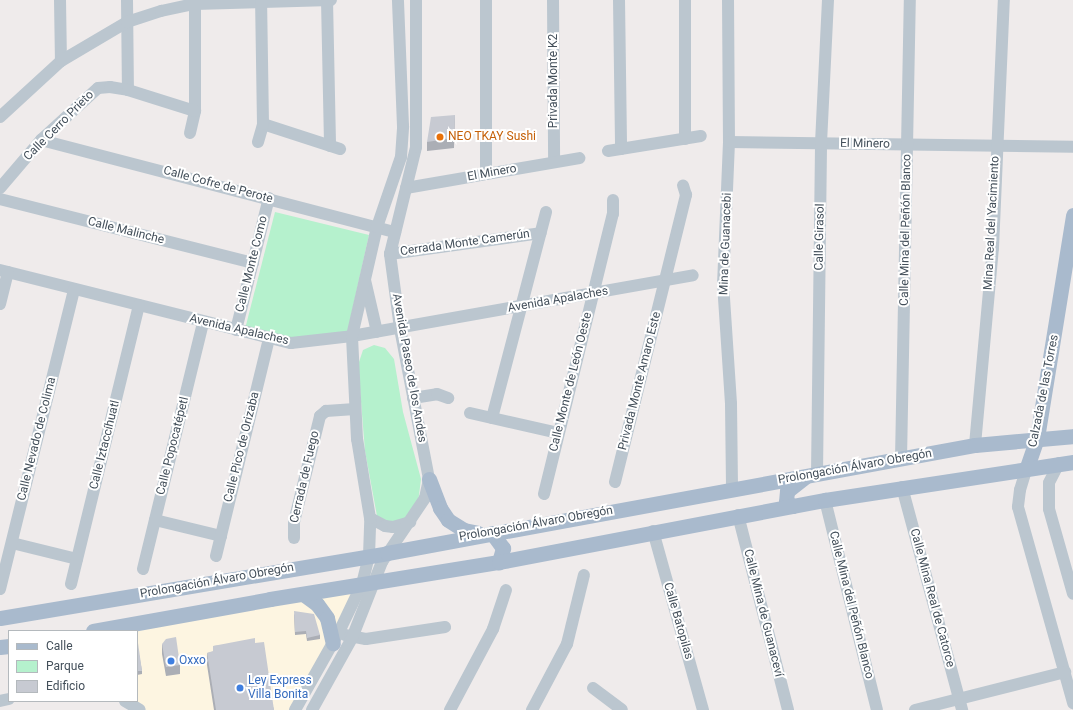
<!DOCTYPE html>
<html>
<head>
<meta charset="utf-8">
<style>
  body { margin:0 }
  #map { position:relative; width:1073px; height:710px; overflow:hidden; background:#efebeb; font-family:Roboto,sans-serif }
  div>[style] { position:absolute }
  .commercial>* { inset:0; background:#fdf5e1 }
  .green>* { inset:0; background:#b5f1cd }
  .minor>* { height:12px; margin:-6px; padding:0 6px; transform-origin:6px; border-radius:6px; background:#bbc6cf }
  .major>* { height:15px; margin:-7.5px; padding:0 7.5px; transform-origin:7.5px; border-radius:7.5px; background:#a9bacd }
  .wall>* { inset:0; background:#abaeb5 }
  .building>* { inset:0; background:#c7cad2 }
  .dots>* { width:11px; height:11px; translate:-50% -50%; box-sizing:border-box; border:2px solid #fff; border-radius:50% }
  span { translate:-50% -50%; white-space:nowrap; text-align:center; line-height:1.15; -webkit-text-stroke:4px #fff; paint-order:stroke }
  .street-label { font-size:12px; color:#434f5a }
  .food-label { font-size:12px; color:#c56008 }
  .left { translate:0 -50%; text-align:left }
  .shop-label { font-size:12px; color:#366cbe }
  .legend { position:absolute; left:8px; top:630px; width:130px; height:72px; box-sizing:border-box; background:#fff; border:1px solid #b4b9bd; margin:0; padding:5px 7px; list-style:none; font-size:12px; color:#434f5a }
  .legend li { display:flex; align-items:center; gap:8px; height:20px }
  .legend b { width:20px; border:1px solid #b4b9bd }
</style>
</head>
<body>
<div id="map">
  <div class="commercial">
    <i style="clip-path:polygon(362px 584px,294px 710px,143px 710px,128px 701px,137px 701px,137px 631px,95px 631px)"></i>
  </div>
  <div class="green">
    <i style="clip-path:polygon(275px 212px,369px 235px,347px 334px,293px 340px,245px 329px)"></i>
    <i style="clip-path:polygon(374px 345px,385px 348px,394px 359px,403px 412px,421px 479px,418px 503px,405px 521px,385px 521px,377px 516px,365px 451px,358px 365px,363px 350px)"></i>
  </div>
  <div class="minor">
    <i style="left:60px;top:0;width:61px;rotate:89.1deg"></i>
    <i style="left:127px;top:0;width:90px;rotate:89.4deg"></i>
    <i style="left:327px;top:0;width:146px;rotate:88.8deg"></i>
    <i style="left:486px;top:0;width:174px;rotate:90deg"></i>
    <i style="left:553px;top:0;width:162px;rotate:89.6deg"></i>
    <i style="left:619px;top:0;width:149px;rotate:89.2deg"></i>
    <i style="left:685px;top:0;width:139px;rotate:90deg"></i>
    <i style="left:728px;top:0;width:142px;rotate:89.6deg"></i>
    <i style="left:729px;top:142px;width:141px;rotate:92.4deg"></i>
    <i style="left:723px;top:283px;width:121px;rotate:86.2deg"></i>
    <i style="left:731px;top:404px;width:85px;rotate:89.3deg"></i>
    <i style="left:0;top:117px;width:83px;rotate:-42.6deg"></i>
    <i style="left:61px;top:61px;width:77px;rotate:-30.6deg"></i>
    <i style="left:127px;top:22px;width:36px;rotate:-18deg"></i>
    <i style="left:161px;top:11px;width:35px;rotate:-12deg"></i>
    <i style="left:195px;top:4px;width:136px;rotate:-1.7deg"></i>
    <i style="left:263px;top:124px;width:81px;rotate:18deg"></i>
    <i style="left:190px;top:133px;width:23px;rotate:-77deg"></i>
    <i style="left:195px;top:111px;width:111px;rotate:-90deg"></i>
    <i style="left:41px;top:140px;width:366px;rotate:14.6deg"></i>
    <i style="left:258px;top:142px;width:19px;rotate:-74deg"></i>
    <i style="left:263px;top:124px;width:124px;rotate:-90.9deg"></i>
    <i style="left:729px;top:142px;width:344px;rotate:0.8deg"></i>
    <i style="left:608px;top:151px;width:94px;rotate:-9.2deg"></i>
    <i style="left:0;top:188px;width:63px;rotate:-49.5deg"></i>
    <i style="left:41px;top:140px;width:77px;rotate:-42.4deg"></i>
    <i style="left:98px;top:88px;width:12px;rotate:-5deg"></i>
    <i style="left:110px;top:87px;width:18px;rotate:9deg"></i>
    <i style="left:128px;top:90px;width:70px;rotate:17.4deg"></i>
    <i style="left:406px;top:188px;width:176px;rotate:-9.8deg"></i>
    <i style="left:0;top:199px;width:261px;rotate:14.2deg"></i>
    <i style="left:390px;top:254px;width:152px;rotate:-7.9deg"></i>
    <i style="left:0;top:270px;width:300px;rotate:14.1deg"></i>
    <i style="left:291px;top:343px;width:61px;rotate:-6.5deg"></i>
    <i style="left:352px;top:336px;width:346px;rotate:-10.1deg"></i>
    <i style="left:365px;top:280px;width:53px;rotate:77deg"></i>
    <i style="left:0;top:304px;width:33px;rotate:-76deg"></i>
    <i style="left:236px;top:330px;width:136px;rotate:-76deg"></i>
    <i style="left:413px;top:398px;width:24px;rotate:-9deg"></i>
    <i style="left:437px;top:394px;width:12px;rotate:20deg"></i>
    <i style="left:470px;top:413px;width:90px;rotate:12.8deg"></i>
    <i style="left:492px;top:418px;width:213px;rotate:-75.3deg"></i>
    <i style="left:975px;top:445px;width:198px;rotate:-84.8deg"></i>
    <i style="left:993px;top:248px;width:248px;rotate:-87.5deg"></i>
    <i style="left:901px;top:459px;width:459px;rotate:-88.9deg"></i>
    <i style="left:1059px;top:463px;width:22px;rotate:117deg"></i>
    <i style="left:1049px;top:483px;width:26px;rotate:90deg"></i>
    <i style="left:1049px;top:509px;width:88px;rotate:74.2deg"></i>
    <i style="left:1027px;top:467px;width:24px;rotate:107deg"></i>
    <i style="left:1020px;top:490px;width:17px;rotate:97deg"></i>
    <i style="left:1018px;top:507px;width:204px;rotate:74.3deg"></i>
    <i style="left:817px;top:474px;width:331px;rotate:-89.3deg"></i>
    <i style="left:821px;top:143px;width:143px;rotate:-87.2deg"></i>
    <i style="left:615px;top:482px;width:296px;rotate:-76.1deg"></i>
    <i style="left:686px;top:195px;width:10px;rotate:-107deg"></i>
    <i style="left:902px;top:487px;width:231px;rotate:74.9deg"></i>
    <i style="left:544px;top:494px;width:288px;rotate:-76.2deg"></i>
    <i style="left:613px;top:214px;width:14px;rotate:-90deg"></i>
    <i style="left:825px;top:500px;width:216px;rotate:76.1deg"></i>
    <i style="left:738px;top:515px;width:201px;rotate:75.6deg"></i>
    <i style="left:370px;top:518px;width:17px;rotate:28deg"></i>
    <i style="left:385px;top:526px;width:8px;rotate:7deg"></i>
    <i style="left:393px;top:527px;width:18px;rotate:-16deg"></i>
    <i style="left:155px;top:520px;width:68px;rotate:13.6deg"></i>
    <i style="left:653px;top:531px;width:186px;rotate:74.4deg"></i>
    <i style="left:294px;top:538px;width:16px;rotate:-90deg"></i>
    <i style="left:294px;top:522px;width:109px;rotate:-76.2deg"></i>
    <i style="left:320px;top:416px;width:8px;rotate:-40deg"></i>
    <i style="left:326px;top:411px;width:29px;rotate:-4deg"></i>
    <i style="left:12px;top:543px;width:67px;rotate:13.8deg"></i>
    <i style="left:216px;top:556px;width:224px;rotate:-76.3deg"></i>
    <i style="left:143px;top:569px;width:254px;rotate:-76.3deg"></i>
    <i style="left:71px;top:584px;width:287px;rotate:-76.3deg"></i>
    <i style="left:0;top:589px;width:309px;rotate:-76.1deg"></i>
    <i style="left:345px;top:635px;width:21px;rotate:11deg"></i>
    <i style="left:366px;top:639px;width:80px;rotate:-8.6deg"></i>
    <i style="left:593px;top:688px;width:36px;rotate:37deg"></i>
    <i style="left:0;top:701px;width:9px;rotate:-13deg"></i>
    <i style="left:125px;top:701px;width:17px;rotate:31deg"></i>
    <i style="left:295px;top:710px;width:90px;rotate:-60.6deg"></i>
    <i style="left:339px;top:632px;width:53px;rotate:-64.4deg"></i>
    <i style="left:362px;top:584px;width:29px;rotate:-76deg"></i>
    <i style="left:369px;top:556px;width:38px;rotate:-88deg"></i>
    <i style="left:370px;top:518px;width:80px;rotate:-99.3deg"></i>
    <i style="left:357px;top:439px;width:103px;rotate:-92.8deg"></i>
    <i style="left:352px;top:336px;width:112px;rotate:-77.1deg"></i>
    <i style="left:377px;top:227px;width:74px;rotate:-71.1deg"></i>
    <i style="left:401px;top:157px;width:31px;rotate:-86deg"></i>
    <i style="left:403px;top:126px;width:126px;rotate:-92.3deg"></i>
    <i style="left:312px;top:710px;width:82px;rotate:-60.9deg"></i>
    <i style="left:352px;top:638px;width:82px;rotate:-68.5deg"></i>
    <i style="left:382px;top:562px;width:77px;rotate:-56.1deg"></i>
    <i style="left:425px;top:498px;width:19px;rotate:-78deg"></i>
    <i style="left:429px;top:479px;width:154px;rotate:-100.9deg"></i>
    <i style="left:400px;top:328px;width:75px;rotate:-97.7deg"></i>
    <i style="left:390px;top:254px;width:110px;rotate:-76.3deg"></i>
    <i style="left:416px;top:147px;width:147px;rotate:-90deg"></i>
    <i style="left:450px;top:710px;width:92px;rotate:-62deg"></i>
    <i style="left:493px;top:629px;width:41px;rotate:-71.6deg"></i>
    <i style="left:532px;top:710px;width:75px;rotate:-62.1deg"></i>
    <i style="left:567px;top:644px;width:71px;rotate:-76.2deg"></i>
    <i style="left:915px;top:710px;width:155px;rotate:-14.2deg"></i>
  </div>
  <div class="major">
    <i style="left:1027px;top:467px;width:31px;rotate:-71deg"></i>
    <i style="left:1037px;top:438px;width:226px;rotate:-80.8deg"></i>
    <i style="left:429px;top:479px;width:31px;rotate:69deg"></i>
    <i style="left:440px;top:508px;width:14px;rotate:56deg"></i>
    <i style="left:448px;top:520px;width:19px;rotate:32deg"></i>
    <i style="left:464px;top:530px;width:14px;rotate:12deg"></i>
    <i style="left:793px;top:506px;width:8px;rotate:-150deg"></i>
    <i style="left:786px;top:502px;width:11px;rotate:-85deg"></i>
    <i style="left:787px;top:491px;width:23px;rotate:-38deg"></i>
    <i style="left:492px;top:533px;width:19px;rotate:54deg"></i>
    <i style="left:503px;top:548px;width:15px;rotate:106deg"></i>
    <i style="left:303px;top:594px;width:17px;rotate:36deg"></i>
    <i style="left:317px;top:604px;width:17px;rotate:54deg"></i>
    <i style="left:327px;top:618px;width:26px;rotate:77deg"></i>
    <i style="left:0;top:618px;width:392px;rotate:-9.5deg"></i>
    <i style="left:387px;top:553px;width:598px;rotate:-10.41deg"></i>
    <i style="left:975px;top:445px;width:98px;rotate:-5.2deg"></i>
    <i style="left:93px;top:631px;width:180px;rotate:-10.2deg"></i>
    <i style="left:270px;top:599px;width:232px;rotate:-9.2deg"></i>
    <i style="left:499px;top:562px;width:332px;rotate:-10.8deg"></i>
    <i style="left:825px;top:500px;width:251px;rotate:-8.7deg"></i>
    <i style="left:0;top:647px;width:9px;rotate:-6deg"></i>
  </div>
  <div class="wall">
    <i style="clip-path:polygon(455px 115px,454px 148px,427px 151px,427px 142px)"></i>
    <i style="clip-path:polygon(294px 614px,320px 635px,320px 639px,307px 641px,306px 634px,295px 635px)"></i>
    <i style="clip-path:polygon(137px 643px,142px 671px,142px 674px,137px 675px)"></i>
    <i style="clip-path:polygon(255px 643px,274px 710px,214px 710px,207px 665px,207px 653px,213px 652px,213px 646px)"></i>
    <i style="clip-path:polygon(162px 644px,180px 665px,180px 674px,166px 676px,162px 654px)"></i>
  </div>
  <div class="building">
    <i style="clip-path:polygon(455px 115px,454px 138px,427px 142px,431px 117px)"></i>
    <i style="clip-path:polygon(294px 611px,314px 614px,320px 635px,307px 638px,306px 631px,295px 632px)"></i>
    <i style="clip-path:polygon(176px 637px,180px 665px,166px 667px,162px 644px,166px 639px)"></i>
    <i style="clip-path:polygon(255px 638px,255px 643px,264px 642px,274px 710px,216px 710px,207px 653px,213px 651px,213px 646px)"></i>
    <i style="clip-path:polygon(137px 643px,138px 643px,142px 671px,137px 671px)"></i>
  </div>
  <div class="dots">
    <i style="left:440px;top:137px;background:#e8710a"></i>
    <i style="left:171px;top:661px;background:#3f7fe0"></i>
    <i style="left:240px;top:688px;background:#3f7fe0"></i>
  </div>
  <div class="street-label">
    <span style="left:554px;top:81px;rotate:-90deg">Privada Monte K2</span>
    <span style="left:59px;top:126px;rotate:-45deg">Calle Cerro Prieto</span>
    <span style="left:865px;top:144px;rotate:1deg">El Minero</span>
    <span style="left:492px;top:173px;rotate:-10deg">El Minero</span>
    <span style="left:218px;top:185px;rotate:15deg">Calle Cofre de Perote</span>
    <span style="left:992px;top:223px;rotate:-87deg">Mina Real del Yacimiento</span>
    <span style="left:906px;top:230px;rotate:-89deg">Calle Mina del Peñón Blanco</span>
    <span style="left:126px;top:231px;rotate:14deg">Calle Malinche</span>
    <span style="left:820px;top:237px;rotate:-89deg">Calle Girasol</span>
    <span style="left:465px;top:243px;rotate:-8deg">Cerrada Monte Camerún</span>
    <span style="left:726px;top:244px;rotate:-88deg">Mina de Guanacebi</span>
    <span style="left:252px;top:264px;rotate:-76deg">Calle Monte Como</span>
    <span style="left:558px;top:300px;rotate:-10deg">Avenida Apalaches</span>
    <span style="left:239px;top:330px;rotate:13deg">Avenida Apalaches</span>
    <span style="left:409px;top:368px;rotate:80deg">Avenida Paseo de los Andes</span>
    <span style="left:640px;top:381px;rotate:-76deg">Privada Monte Amaro Este</span>
    <span style="left:571px;top:382px;rotate:-76deg">Calle Monte de León Oeste</span>
    <span style="left:1044px;top:391px;rotate:-79deg">Calzada de las Torres</span>
    <span style="left:37px;top:439px;rotate:-76deg">Calle Nevado de Colima</span>
    <span style="left:105px;top:445px;rotate:-76deg">Calle Iztaccíhuatl</span>
    <span style="left:173px;top:446px;rotate:-76deg">Calle Popocatépetl</span>
    <span style="left:242px;top:447px;rotate:-76deg">Calle Pico de Orizaba</span>
    <span style="left:855px;top:467px;rotate:-10deg">Prolongación Álvaro Obregón</span>
    <span style="left:305px;top:477px;rotate:-77deg">Cerrada de Fuego</span>
    <span style="left:536px;top:524px;rotate:-10deg">Prolongación Álvaro Obregón</span>
    <span style="left:217px;top:581px;rotate:-10deg">Prolongación Álvaro Obregón</span>
    <span style="left:932px;top:598px;rotate:75deg">Calle Mina Real de Catorce</span>
    <span style="left:851px;top:605px;rotate:76deg">Calle Mina del Peñón Blanco</span>
    <span style="left:763px;top:613px;rotate:76deg">Calle Mina de Guanaceví</span>
    <span style="left:678px;top:621px;rotate:74deg">Calle Batopilas</span>
  </div>
  <div class="food-label">
    <span class="left" style="left:448px;top:137px">NEO TKAY Sushi</span>
  </div>
  <div class="shop-label">
    <span class="left" style="left:179px;top:661px">Oxxo</span>
    <span class="left" style="left:248px;top:688px">Ley Express<br>Villa Bonita</span>
  </div>
  <ul class="legend">
  <li><b style="height:5px;background:#a9bacd"></b>Calle</li>
  <li><b style="height:11px;background:#b5f1cd"></b>Parque</li>
  <li><b style="height:11px;background:#c7cad2"></b>Edificio</li>
  </ul>
</div>
</body>
</html>
